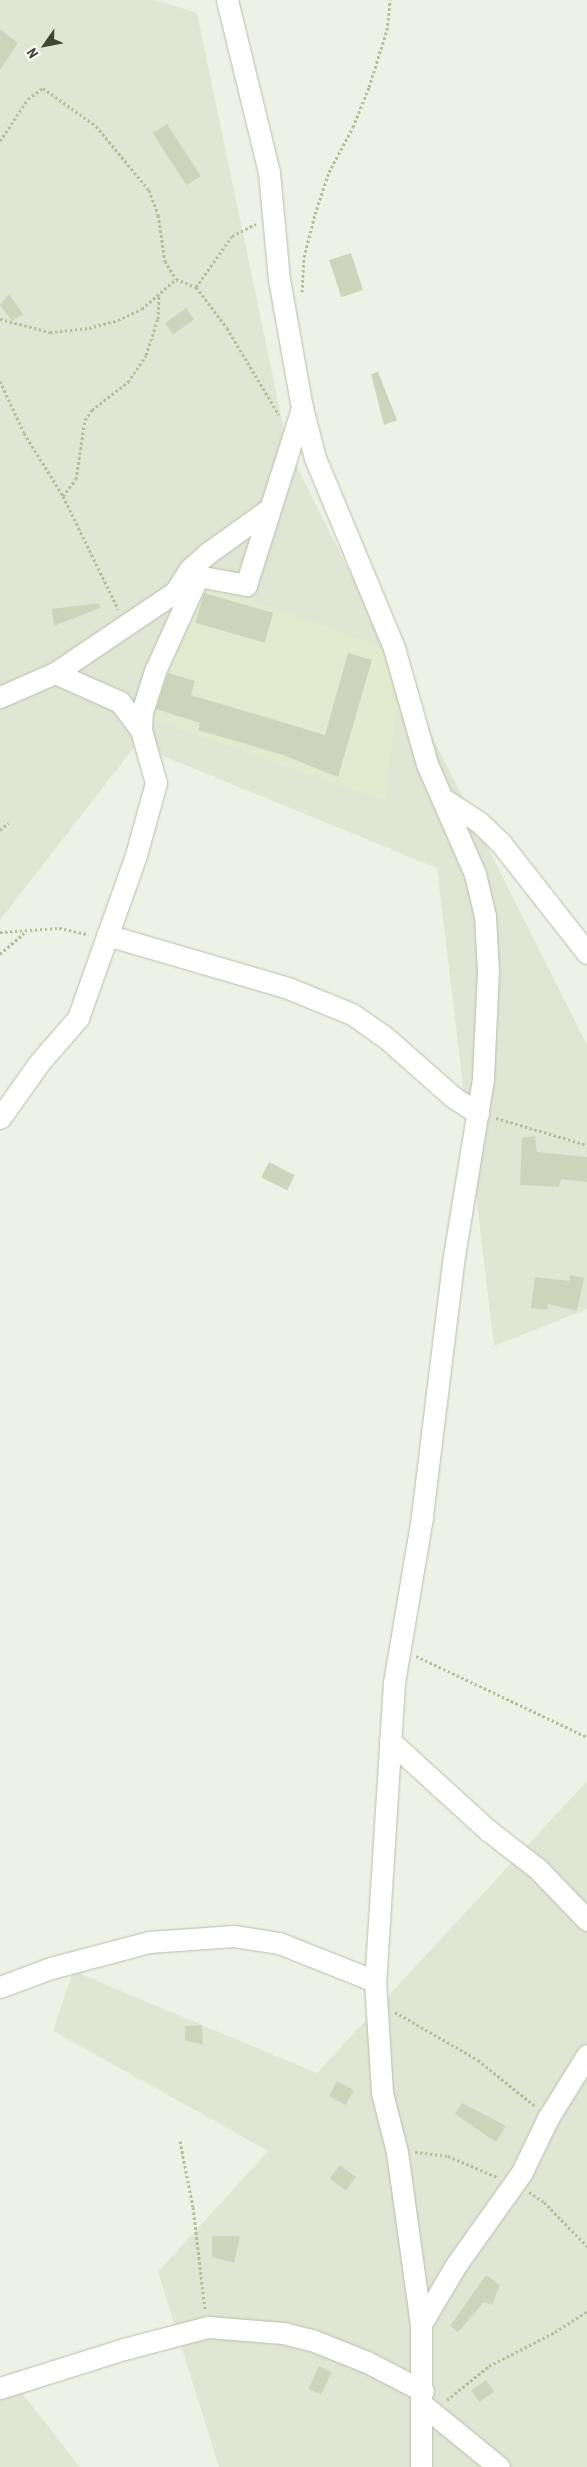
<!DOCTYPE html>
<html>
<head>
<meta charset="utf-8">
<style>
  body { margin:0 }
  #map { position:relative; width:587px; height:2467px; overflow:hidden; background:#eef2e6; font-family:"Roboto Condensed",sans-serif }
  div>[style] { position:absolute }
  .residential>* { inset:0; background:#e1e6d4 }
  .education>* { inset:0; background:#e2ebd0 }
  .building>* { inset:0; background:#ced4bc; transform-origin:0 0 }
  .path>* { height:3px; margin-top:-1.5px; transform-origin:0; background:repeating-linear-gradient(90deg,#b5bf9a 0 2.5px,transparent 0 5px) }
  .roads { filter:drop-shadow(0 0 1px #b7bea9) drop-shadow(0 0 1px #b7bea9) }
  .minor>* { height:21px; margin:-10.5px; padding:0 10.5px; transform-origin:10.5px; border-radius:10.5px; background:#fff }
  span { translate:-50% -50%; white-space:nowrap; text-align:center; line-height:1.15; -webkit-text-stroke:4px #fff; paint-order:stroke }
  .north { position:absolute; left:20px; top:20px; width:50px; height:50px; -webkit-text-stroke:4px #fff; paint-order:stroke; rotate:237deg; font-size:14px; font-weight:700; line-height:20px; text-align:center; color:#414535 }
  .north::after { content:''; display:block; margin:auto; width:18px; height:22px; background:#414535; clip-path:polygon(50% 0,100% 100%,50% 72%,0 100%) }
</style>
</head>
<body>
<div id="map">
  <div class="residential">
    <i style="clip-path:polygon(0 0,156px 0,197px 13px,288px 449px,587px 1045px,587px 1309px,494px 1346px,437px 868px,136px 745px,0 920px)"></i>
    <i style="clip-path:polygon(587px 1781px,587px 2467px,219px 2467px,158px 2272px,268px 2151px,53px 2031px,73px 1971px,317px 2073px)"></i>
    <i style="clip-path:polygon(19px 2389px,80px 2467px,0 2467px,0 2391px)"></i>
  </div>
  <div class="education">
    <i style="clip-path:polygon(198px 581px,407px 656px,400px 677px,385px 800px,148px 719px)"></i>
  </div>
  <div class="building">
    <i style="clip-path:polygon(0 29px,18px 43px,0 70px)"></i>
    <i style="left:167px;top:124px;width:62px;height:17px;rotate:57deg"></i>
    <i style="left:351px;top:253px;width:39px;height:23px;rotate:72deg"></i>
    <i style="clip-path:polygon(9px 294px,23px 314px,12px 321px,0 305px)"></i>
    <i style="left:186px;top:308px;width:14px;height:26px;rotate:54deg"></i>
    <i style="clip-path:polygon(378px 372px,397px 420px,384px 425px,371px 374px)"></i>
    <i style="left:204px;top:593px;width:72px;height:31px;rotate:16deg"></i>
    <i style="clip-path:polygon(99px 603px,100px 608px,54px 626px,52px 609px)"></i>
    <i style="clip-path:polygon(348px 653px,372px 660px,338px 777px,283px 755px,198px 730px,200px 723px,156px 709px,168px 673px,195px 681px,191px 695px,325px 735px)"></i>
    <i style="clip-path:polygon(535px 1136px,537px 1152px,587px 1157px,587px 1182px,561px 1179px,559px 1187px,520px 1185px,522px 1138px)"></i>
    <i style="left:269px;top:1162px;width:29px;height:17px;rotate:27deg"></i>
    <i style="clip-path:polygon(570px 1275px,584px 1278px,577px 1311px,548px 1304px,547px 1310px,531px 1308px,535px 1277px,569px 1281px)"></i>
    <i style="clip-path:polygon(202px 2025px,203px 2045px,185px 2040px,185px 2026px)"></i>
    <i style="left:337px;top:2081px;width:19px;height:17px;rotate:28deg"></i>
    <i style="clip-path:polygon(462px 2103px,506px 2126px,496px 2142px,455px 2114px)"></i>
    <i style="left:340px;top:2165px;width:20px;height:17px;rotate:37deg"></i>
    <i style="clip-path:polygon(212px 2236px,240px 2236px,234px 2263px,212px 2257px)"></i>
    <i style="clip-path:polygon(486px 2275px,500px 2285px,492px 2305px,484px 2302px,458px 2332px,450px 2326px)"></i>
    <i style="left:319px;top:2366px;width:14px;height:25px;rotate:25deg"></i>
    <i style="left:486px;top:2380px;width:14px;height:18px;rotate:54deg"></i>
  </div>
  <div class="path">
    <i style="left:0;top:141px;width:50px;rotate:-56.3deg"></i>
    <i style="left:28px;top:99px;width:19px;rotate:-36deg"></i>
    <i style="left:43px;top:88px;width:65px;rotate:35.6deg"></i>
    <i style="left:96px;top:126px;width:83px;rotate:50.4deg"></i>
    <i style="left:149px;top:190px;width:27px;rotate:70deg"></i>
    <i style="left:158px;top:215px;width:47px;rotate:81.3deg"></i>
    <i style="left:165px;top:261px;width:21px;rotate:59deg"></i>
    <i style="left:176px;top:279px;width:22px;rotate:22deg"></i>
    <i style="left:196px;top:287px;width:51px;rotate:52.9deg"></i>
    <i style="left:227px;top:328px;width:101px;rotate:59.1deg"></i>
    <i style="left:196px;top:287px;width:62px;rotate:-54.8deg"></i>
    <i style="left:232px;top:236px;width:27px;rotate:-27deg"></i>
    <i style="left:302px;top:292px;width:35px;rotate:-87deg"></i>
    <i style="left:304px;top:257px;width:44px;rotate:-75.7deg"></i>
    <i style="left:315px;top:214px;width:44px;rotate:-71.6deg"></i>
    <i style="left:329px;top:172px;width:51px;rotate:-61.9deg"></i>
    <i style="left:353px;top:127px;width:43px;rotate:-68.2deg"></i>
    <i style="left:369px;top:87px;width:60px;rotate:-72.5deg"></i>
    <i style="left:387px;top:30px;width:30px;rotate:-84deg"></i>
    <i style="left:0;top:319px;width:52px;rotate:14.6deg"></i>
    <i style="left:50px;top:332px;width:39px;rotate:-6deg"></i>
    <i style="left:89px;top:328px;width:30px;rotate:-15deg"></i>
    <i style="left:118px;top:320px;width:26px;rotate:-25deg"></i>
    <i style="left:142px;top:309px;width:45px;rotate:-41.4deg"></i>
    <i style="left:0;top:381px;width:57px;rotate:65.2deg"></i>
    <i style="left:24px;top:433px;width:74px;rotate:58.2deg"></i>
    <i style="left:63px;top:496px;width:126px;rotate:64deg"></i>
    <i style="left:63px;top:496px;width:21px;rotate:-53deg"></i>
    <i style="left:76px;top:479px;width:60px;rotate:-81.3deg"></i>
    <i style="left:85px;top:420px;width:12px;rotate:-55deg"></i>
    <i style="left:92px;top:410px;width:46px;rotate:-37.9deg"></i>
    <i style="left:128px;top:382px;width:32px;rotate:-56deg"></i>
    <i style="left:146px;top:355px;width:38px;rotate:-72deg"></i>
    <i style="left:158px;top:319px;width:23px;rotate:-88deg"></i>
    <i style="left:0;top:830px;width:11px;rotate:-41deg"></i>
    <i style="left:0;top:932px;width:59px;rotate:-3.9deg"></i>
    <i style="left:59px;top:928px;width:30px;rotate:12deg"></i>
    <i style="left:0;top:954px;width:32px;rotate:-41deg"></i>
    <i style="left:496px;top:1118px;width:95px;rotate:16.5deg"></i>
    <i style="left:416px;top:1656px;width:189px;rotate:25.3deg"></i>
    <i style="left:395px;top:2012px;width:96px;rotate:30deg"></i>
    <i style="left:478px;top:2060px;width:73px;rotate:38.9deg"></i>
    <i style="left:180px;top:2141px;width:67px;rotate:78.9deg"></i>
    <i style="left:193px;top:2207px;width:103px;rotate:83.3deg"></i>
    <i style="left:415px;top:2152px;width:33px;rotate:7deg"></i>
    <i style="left:448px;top:2156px;width:53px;rotate:23.2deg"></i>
    <i style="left:529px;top:2192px;width:18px;rotate:34deg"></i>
    <i style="left:544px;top:2202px;width:62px;rotate:45.7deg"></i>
    <i style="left:447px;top:2400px;width:54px;rotate:-39deg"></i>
    <i style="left:489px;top:2366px;width:74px;rotate:-27.3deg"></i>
    <i style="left:555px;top:2332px;width:38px;rotate:-33deg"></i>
  </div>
  <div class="roads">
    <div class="minor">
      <i style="left:227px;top:0;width:177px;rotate:76.3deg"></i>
      <i style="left:269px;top:172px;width:107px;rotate:84.7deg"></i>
      <i style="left:279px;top:279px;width:131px;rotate:79.9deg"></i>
      <i style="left:302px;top:408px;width:52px;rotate:75.4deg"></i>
      <i style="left:315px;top:458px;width:206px;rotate:67.4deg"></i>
      <i style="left:394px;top:648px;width:121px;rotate:74.1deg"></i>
      <i style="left:427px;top:764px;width:120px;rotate:66.4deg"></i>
      <i style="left:475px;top:874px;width:43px;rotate:76.6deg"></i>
      <i style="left:485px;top:916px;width:55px;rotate:86.9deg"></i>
      <i style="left:488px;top:971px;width:108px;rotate:92.7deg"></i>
      <i style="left:483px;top:1079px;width:186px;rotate:99.3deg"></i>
      <i style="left:453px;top:1263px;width:256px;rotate:97deg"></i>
      <i style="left:422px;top:1517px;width:168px;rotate:99.6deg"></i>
      <i style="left:394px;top:1683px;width:299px;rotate:93.6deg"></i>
      <i style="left:375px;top:1981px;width:112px;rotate:86.4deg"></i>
      <i style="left:382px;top:2093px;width:61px;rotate:75.7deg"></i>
      <i style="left:397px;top:2152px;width:174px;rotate:82.1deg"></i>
      <i style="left:421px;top:2324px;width:143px;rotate:90deg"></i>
      <i style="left:55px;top:673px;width:71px;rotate:24deg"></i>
      <i style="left:120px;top:702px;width:35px;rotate:53deg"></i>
      <i style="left:0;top:697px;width:60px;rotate:-23.6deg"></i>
      <i style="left:55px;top:673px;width:145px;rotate:-34deg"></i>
      <i style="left:175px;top:592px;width:27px;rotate:-57deg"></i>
      <i style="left:190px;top:569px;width:24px;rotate:-42deg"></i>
      <i style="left:208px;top:553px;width:74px;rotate:-35.6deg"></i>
      <i style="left:442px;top:798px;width:44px;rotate:33deg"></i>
      <i style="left:479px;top:822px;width:29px;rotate:44deg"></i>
      <i style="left:500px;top:842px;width:141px;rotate:51.9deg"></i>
      <i style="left:107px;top:935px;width:189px;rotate:16.3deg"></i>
      <i style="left:288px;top:988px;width:69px;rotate:22.1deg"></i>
      <i style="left:352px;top:1014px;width:39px;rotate:35deg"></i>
      <i style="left:384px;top:1036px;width:92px;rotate:41.5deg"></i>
      <i style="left:453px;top:1097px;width:30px;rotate:33deg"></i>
      <i style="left:0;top:1118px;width:67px;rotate:-54.7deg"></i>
      <i style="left:39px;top:1063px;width:60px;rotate:-49.1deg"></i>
      <i style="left:78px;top:1018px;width:173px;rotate:-70.4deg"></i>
      <i style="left:136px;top:855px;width:75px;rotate:-74.5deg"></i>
      <i style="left:156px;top:783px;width:55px;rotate:-105.8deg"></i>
      <i style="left:141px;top:730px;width:18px;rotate:-87deg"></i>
      <i style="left:142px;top:712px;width:43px;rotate:-72.4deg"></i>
      <i style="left:155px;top:671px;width:104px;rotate:-65.6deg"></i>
      <i style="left:198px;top:576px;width:49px;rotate:10.6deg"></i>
      <i style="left:246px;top:585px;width:186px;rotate:-72.4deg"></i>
      <i style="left:390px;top:1741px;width:134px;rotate:42.3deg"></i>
      <i style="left:489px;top:1831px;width:62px;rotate:37.8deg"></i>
      <i style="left:538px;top:1869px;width:71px;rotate:46.1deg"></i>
      <i style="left:0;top:1987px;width:54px;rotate:-20.4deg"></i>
      <i style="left:51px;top:1968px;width:101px;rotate:-14.9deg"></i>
      <i style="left:149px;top:1942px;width:85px;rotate:-4deg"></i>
      <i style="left:234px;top:1936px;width:46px;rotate:8.8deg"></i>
      <i style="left:279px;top:1943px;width:103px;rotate:21.6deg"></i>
      <i style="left:421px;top:2324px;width:69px;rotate:-59.3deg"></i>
      <i style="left:456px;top:2265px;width:114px;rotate:-54.6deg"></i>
      <i style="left:522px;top:2172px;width:60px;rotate:-64.3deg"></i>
      <i style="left:548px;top:2118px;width:74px;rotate:-58.2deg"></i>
      <i style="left:0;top:2388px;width:130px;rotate:-17.5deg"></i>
      <i style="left:124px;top:2349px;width:87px;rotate:-14.7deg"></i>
      <i style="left:208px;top:2327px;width:75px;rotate:4.6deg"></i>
      <i style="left:283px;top:2333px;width:30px;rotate:14deg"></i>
      <i style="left:312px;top:2340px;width:59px;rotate:21.8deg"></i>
      <i style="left:367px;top:2362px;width:63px;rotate:27.4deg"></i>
      <i style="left:423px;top:2405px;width:98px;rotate:39.2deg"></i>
    </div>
  </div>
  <div class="north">N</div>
</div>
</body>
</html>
